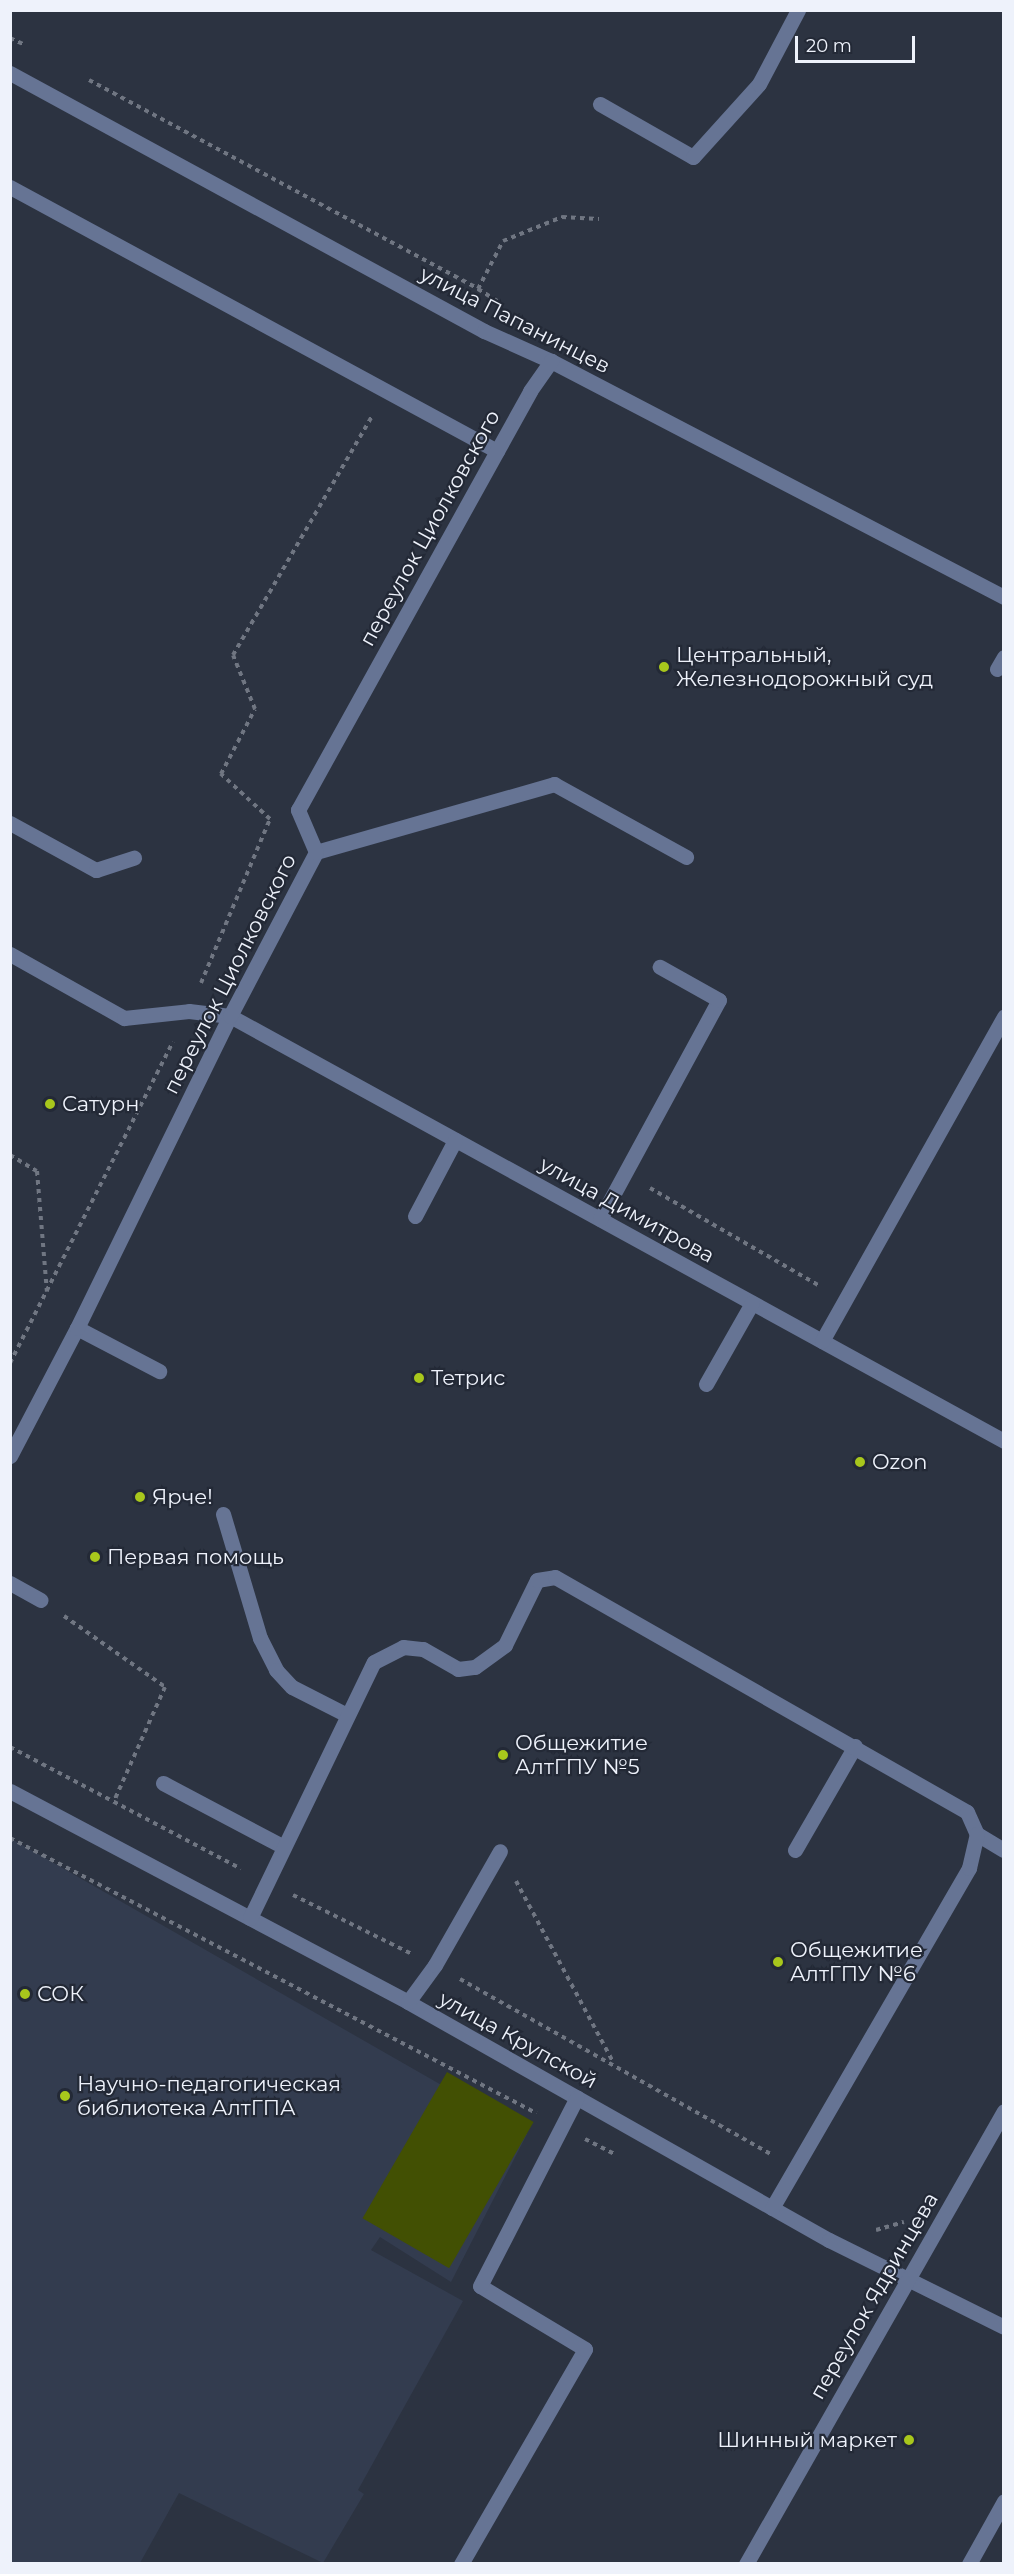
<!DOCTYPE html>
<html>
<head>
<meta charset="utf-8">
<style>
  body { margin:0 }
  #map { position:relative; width:1014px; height:2574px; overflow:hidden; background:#2c3341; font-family:Montserrat,sans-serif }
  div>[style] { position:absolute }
  .built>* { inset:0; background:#333c4f }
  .green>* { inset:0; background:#425003; transform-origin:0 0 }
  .path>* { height:4px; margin-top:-2px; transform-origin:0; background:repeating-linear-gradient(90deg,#707682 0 4.5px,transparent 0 9px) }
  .minor>* { height:15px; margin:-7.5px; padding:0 7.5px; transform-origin:7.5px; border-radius:7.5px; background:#667494 }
  .dots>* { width:16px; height:16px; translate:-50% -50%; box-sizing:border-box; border:3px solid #232936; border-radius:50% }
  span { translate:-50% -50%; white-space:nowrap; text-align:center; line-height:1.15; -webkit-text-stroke:4.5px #232936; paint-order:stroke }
  .street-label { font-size:21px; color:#eef2fb }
  .poi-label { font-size:21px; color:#eef2fb }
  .left { translate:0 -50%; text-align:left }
  .right { translate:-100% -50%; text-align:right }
  .frame { position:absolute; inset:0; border:12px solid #eef2fb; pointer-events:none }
  .scale { position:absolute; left:795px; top:36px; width:120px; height:27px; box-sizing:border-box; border:3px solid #eef2fb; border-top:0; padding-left:8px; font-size:18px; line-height:21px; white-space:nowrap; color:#eef2fb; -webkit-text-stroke:4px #232936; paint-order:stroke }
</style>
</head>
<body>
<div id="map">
  <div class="built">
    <i style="clip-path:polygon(10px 1838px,527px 2134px,451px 2282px,380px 2237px,371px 2250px,463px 2301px,358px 2490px,364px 2494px,323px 2563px,179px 2493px,140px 2563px,11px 2563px)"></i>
  </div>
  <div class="green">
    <i style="left:447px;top:2072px;width:100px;height:169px;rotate:30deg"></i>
  </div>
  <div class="path">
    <i style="left:10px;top:38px;width:17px;rotate:25deg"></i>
    <i style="left:89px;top:80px;width:442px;rotate:28.2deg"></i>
    <i style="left:478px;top:289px;width:54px;rotate:-62.5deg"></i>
    <i style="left:503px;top:241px;width:64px;rotate:-22.1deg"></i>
    <i style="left:562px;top:217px;width:37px;rotate:3deg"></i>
    <i style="left:478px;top:289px;width:26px;rotate:32deg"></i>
    <i style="left:201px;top:983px;width:178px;rotate:-67.2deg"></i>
    <i style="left:270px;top:819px;width:67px;rotate:-137.4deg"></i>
    <i style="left:221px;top:774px;width:73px;rotate:-62.4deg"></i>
    <i style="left:255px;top:709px;width:58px;rotate:-112.2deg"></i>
    <i style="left:233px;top:655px;width:276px;rotate:-59.8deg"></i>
    <i style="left:10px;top:1155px;width:31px;rotate:31deg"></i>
    <i style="left:37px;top:1171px;width:121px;rotate:85.3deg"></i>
    <i style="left:650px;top:1188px;width:196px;rotate:30deg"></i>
    <i style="left:10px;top:1363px;width:360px;rotate:-63.1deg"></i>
    <i style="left:64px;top:1616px;width:123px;rotate:35.1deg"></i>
    <i style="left:165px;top:1687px;width:125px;rotate:114.1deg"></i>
    <i style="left:10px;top:1747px;width:261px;rotate:27.8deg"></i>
    <i style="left:10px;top:1838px;width:594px;rotate:27.6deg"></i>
    <i style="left:516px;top:1881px;width:205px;rotate:61.8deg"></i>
    <i style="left:293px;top:1895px;width:131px;rotate:26.4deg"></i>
    <i style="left:460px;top:1979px;width:358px;rotate:29.4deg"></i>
    <i style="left:585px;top:2139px;width:35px;rotate:27deg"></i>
    <i style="left:876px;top:2230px;width:29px;rotate:-16deg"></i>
  </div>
  <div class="minor">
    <i style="left:10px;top:73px;width:540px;rotate:28.56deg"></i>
    <i style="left:484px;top:331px;width:73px;rotate:24.1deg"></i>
    <i style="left:551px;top:361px;width:511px;rotate:27.52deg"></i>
    <i style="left:600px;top:104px;width:107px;rotate:29.7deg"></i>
    <i style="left:693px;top:157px;width:98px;rotate:-47.9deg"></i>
    <i style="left:759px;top:84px;width:84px;rotate:-62.2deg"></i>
    <i style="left:10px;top:187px;width:554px;rotate:28.46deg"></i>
    <i style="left:997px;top:669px;width:14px;rotate:-60deg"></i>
    <i style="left:10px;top:823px;width:98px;rotate:28.7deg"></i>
    <i style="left:96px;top:870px;width:40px;rotate:-18deg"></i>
    <i style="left:316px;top:852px;width:248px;rotate:-15.9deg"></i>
    <i style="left:554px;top:784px;width:151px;rotate:28.9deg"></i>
    <i style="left:10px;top:954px;width:131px;rotate:29.3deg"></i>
    <i style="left:124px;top:1018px;width:65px;rotate:-6.1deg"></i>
    <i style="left:189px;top:1011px;width:41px;rotate:7deg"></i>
    <i style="left:230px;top:1016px;width:883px;rotate:28.77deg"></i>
    <i style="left:415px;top:1216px;width:86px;rotate:-62.2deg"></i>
    <i style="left:600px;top:1219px;width:249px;rotate:-61.5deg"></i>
    <i style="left:719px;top:1000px;width:68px;rotate:-150.8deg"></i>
    <i style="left:77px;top:1328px;width:93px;rotate:27.7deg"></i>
    <i style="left:822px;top:1341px;width:372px;rotate:-60.7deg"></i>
    <i style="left:706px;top:1384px;width:93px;rotate:-60.4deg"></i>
    <i style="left:10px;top:1456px;width:144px;rotate:-62.4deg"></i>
    <i style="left:77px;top:1328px;width:347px;rotate:-63.9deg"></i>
    <i style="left:230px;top:1016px;width:185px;rotate:-62.3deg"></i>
    <i style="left:316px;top:852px;width:46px;rotate:-113.2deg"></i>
    <i style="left:298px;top:810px;width:479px;rotate:-61deg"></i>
    <i style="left:530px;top:391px;width:37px;rotate:-55deg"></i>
    <i style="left:223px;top:1514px;width:129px;rotate:73.4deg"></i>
    <i style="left:260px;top:1638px;width:36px;rotate:63deg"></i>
    <i style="left:276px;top:1670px;width:23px;rotate:47deg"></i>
    <i style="left:292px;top:1687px;width:62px;rotate:27deg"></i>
    <i style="left:10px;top:1583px;width:35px;rotate:29deg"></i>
    <i style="left:163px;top:1783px;width:135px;rotate:27.9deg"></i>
    <i style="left:10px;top:1791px;width:450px;rotate:27.9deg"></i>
    <i style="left:408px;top:2002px;width:484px;rotate:29.5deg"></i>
    <i style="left:829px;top:2240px;width:195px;rotate:26.4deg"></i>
    <i style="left:795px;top:1850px;width:120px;rotate:-60deg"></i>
    <i style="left:250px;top:1918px;width:284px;rotate:-64.2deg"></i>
    <i style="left:374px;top:1662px;width:33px;rotate:-27deg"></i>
    <i style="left:403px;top:1647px;width:20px;rotate:6deg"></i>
    <i style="left:423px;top:1649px;width:40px;rotate:29.7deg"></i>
    <i style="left:458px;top:1669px;width:17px;rotate:-7deg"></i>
    <i style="left:475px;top:1667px;width:37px;rotate:-36deg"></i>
    <i style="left:505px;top:1645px;width:72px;rotate:-63.8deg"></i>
    <i style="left:537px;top:1580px;width:18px;rotate:-9deg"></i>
    <i style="left:555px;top:1577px;width:474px;rotate:29.7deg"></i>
    <i style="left:967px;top:1812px;width:24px;rotate:66deg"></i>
    <i style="left:977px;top:1834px;width:31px;rotate:31deg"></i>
    <i style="left:408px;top:2002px;width:46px;rotate:-53.9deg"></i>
    <i style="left:435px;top:1965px;width:131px;rotate:-60.3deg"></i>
    <i style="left:772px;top:2208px;width:393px;rotate:-59.9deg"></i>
    <i style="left:969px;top:1868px;width:35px;rotate:-77deg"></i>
    <i style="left:461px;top:2564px;width:248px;rotate:-60deg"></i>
    <i style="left:585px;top:2349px;width:122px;rotate:-149deg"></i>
    <i style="left:480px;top:2286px;width:212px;rotate:-62.8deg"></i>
    <i style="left:746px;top:2564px;width:521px;rotate:-60.34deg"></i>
    <i style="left:969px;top:2564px;width:72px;rotate:-60.9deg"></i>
  </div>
  <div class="dots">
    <i style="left:664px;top:667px;background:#a8c71c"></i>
    <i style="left:50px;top:1104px;background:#a8c71c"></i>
    <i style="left:419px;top:1378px;background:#a8c71c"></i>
    <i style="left:860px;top:1462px;background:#a8c71c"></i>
    <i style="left:140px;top:1497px;background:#a8c71c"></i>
    <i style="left:95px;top:1557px;background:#a8c71c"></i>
    <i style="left:503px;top:1755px;background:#a8c71c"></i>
    <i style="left:778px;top:1962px;background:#a8c71c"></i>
    <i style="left:25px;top:1994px;background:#a8c71c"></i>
    <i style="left:65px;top:2096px;background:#a8c71c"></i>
    <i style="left:909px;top:2440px;background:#a8c71c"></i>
  </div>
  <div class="street-label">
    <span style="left:515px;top:320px;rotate:27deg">улица Папанинцев</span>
    <span style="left:430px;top:528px;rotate:-61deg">переулок Циолковского</span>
    <span style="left:230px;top:974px;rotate:-63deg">переулок Циолковского</span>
    <span style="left:627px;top:1210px;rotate:29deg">улица Димитрова</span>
    <span style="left:518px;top:2040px;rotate:29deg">улица Крупской</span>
    <span style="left:874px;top:2296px;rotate:-60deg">переулок Ядринцева</span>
  </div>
  <div class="poi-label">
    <span class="left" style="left:676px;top:667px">Центральный,<br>Железнодорожный суд</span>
    <span class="left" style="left:62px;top:1104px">Сатурн</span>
    <span class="left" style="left:431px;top:1378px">Тетрис</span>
    <span class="left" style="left:872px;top:1462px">Ozon</span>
    <span class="left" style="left:152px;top:1497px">Ярче!</span>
    <span class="left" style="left:107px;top:1557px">Первая помощь</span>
    <span class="left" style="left:515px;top:1755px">Общежитие<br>АлтГПУ №5</span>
    <span class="left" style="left:790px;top:1962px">Общежитие<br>АлтГПУ №6</span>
    <span class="left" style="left:37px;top:1994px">СОК</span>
    <span class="left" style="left:77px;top:2096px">Научно-педагогическая<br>библиотека АлтГПА</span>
    <span class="right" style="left:897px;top:2440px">Шинный маркет</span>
  </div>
  <div class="frame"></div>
  <div class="scale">20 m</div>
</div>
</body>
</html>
